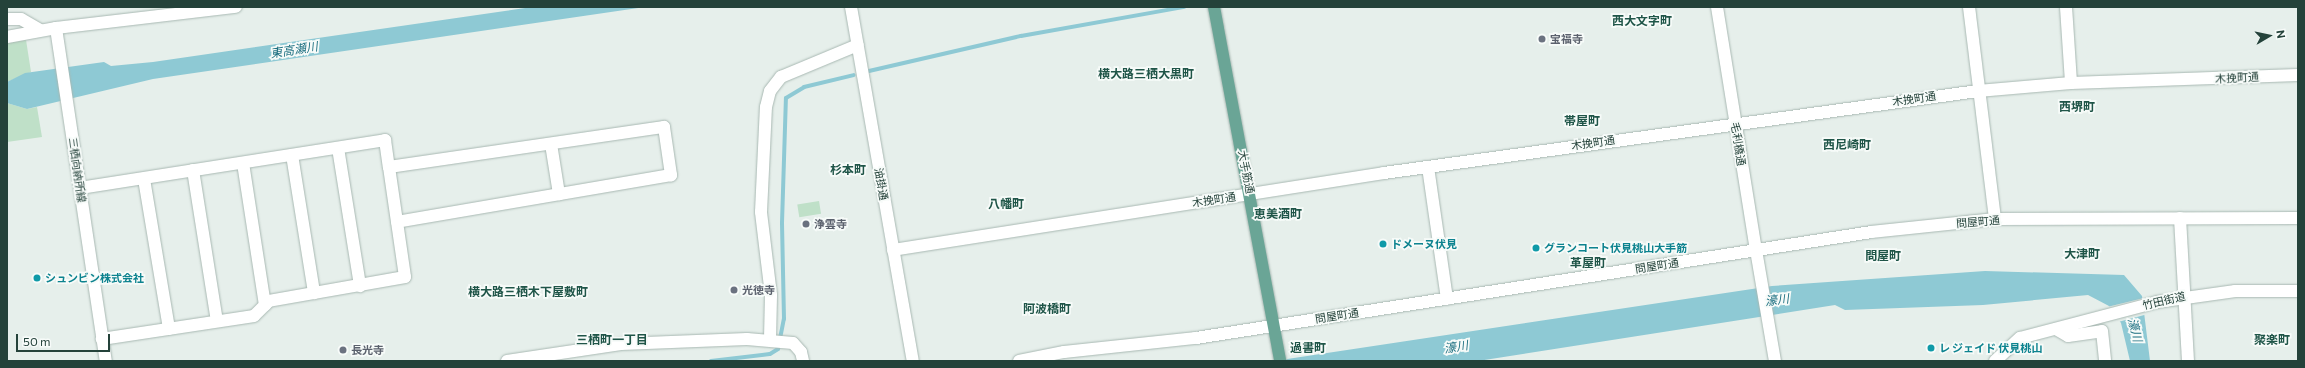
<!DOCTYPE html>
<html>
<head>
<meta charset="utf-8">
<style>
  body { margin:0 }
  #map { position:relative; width:2305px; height:368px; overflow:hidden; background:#e6efeb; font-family:Commissioner,"Noto Sans JP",sans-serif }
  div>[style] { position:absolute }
  .green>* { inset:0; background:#bfe0c8; transform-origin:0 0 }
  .water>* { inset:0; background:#8ec9d4 }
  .pier>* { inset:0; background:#e6efeb }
  .stream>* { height:4px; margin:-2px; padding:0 2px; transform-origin:2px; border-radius:2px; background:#8ec9d4 }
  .roads { filter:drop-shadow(0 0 1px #a8b8b2) drop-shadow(0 0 1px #a8b8b2) }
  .minor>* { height:12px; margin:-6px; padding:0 6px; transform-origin:6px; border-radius:6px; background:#fff }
  .tertiary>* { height:12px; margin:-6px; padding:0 6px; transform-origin:6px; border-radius:6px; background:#fff }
  .secondary>* { height:12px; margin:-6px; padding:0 6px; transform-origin:6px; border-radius:6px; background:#fff }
  .primary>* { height:12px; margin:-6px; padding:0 6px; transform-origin:6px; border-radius:6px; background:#6aa596 }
  .dots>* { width:11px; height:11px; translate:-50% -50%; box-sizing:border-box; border:2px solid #f7fbf9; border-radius:50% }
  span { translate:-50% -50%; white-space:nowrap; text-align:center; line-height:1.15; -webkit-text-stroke:3.5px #f7fbf9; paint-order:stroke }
  .worship-label { font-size:11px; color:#5b616d; font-weight:700 }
  .left { translate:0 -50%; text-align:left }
  .street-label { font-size:11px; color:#24423a }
  .culture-label { font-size:11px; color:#0d838f; font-weight:700 }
  .neighbourhood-label { font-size:12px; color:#1f5548; font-weight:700 }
  .water-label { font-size:12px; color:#1c6f80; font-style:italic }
  .frame { position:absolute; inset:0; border:8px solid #24423a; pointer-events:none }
  .north { position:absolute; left:2249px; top:16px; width:40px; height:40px; -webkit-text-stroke:3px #f7fbf9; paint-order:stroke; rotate:81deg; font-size:11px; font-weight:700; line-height:16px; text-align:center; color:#24423a }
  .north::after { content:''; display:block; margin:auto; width:14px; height:18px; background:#24423a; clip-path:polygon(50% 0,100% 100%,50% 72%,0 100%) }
  .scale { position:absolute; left:16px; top:334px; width:94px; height:18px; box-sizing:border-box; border:2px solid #24423a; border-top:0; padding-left:5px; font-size:12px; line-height:14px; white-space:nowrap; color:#24423a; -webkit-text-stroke:3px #f7fbf9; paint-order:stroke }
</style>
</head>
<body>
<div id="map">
  <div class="green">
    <i style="clip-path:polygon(26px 40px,31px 72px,7px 82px,7px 43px)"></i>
    <i style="clip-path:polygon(7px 103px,27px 109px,37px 107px,42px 137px,7px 142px)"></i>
    <i style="left:819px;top:201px;width:13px;height:22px;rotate:81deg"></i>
  </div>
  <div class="water">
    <i style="clip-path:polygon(532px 7px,645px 7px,153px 79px,27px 109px,7px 103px,7px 82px,25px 73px,104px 62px,111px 66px,153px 62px)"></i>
    <i style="clip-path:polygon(1985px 271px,2124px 275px,2142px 296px,2150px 361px,2130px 361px,2121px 323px,2109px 306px,2088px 295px,1983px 305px,1845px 310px,1835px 305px,1478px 361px,1274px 361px,1772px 286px)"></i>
  </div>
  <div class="pier">
    <i style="clip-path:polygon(2144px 298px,2148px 314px,2118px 322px,2107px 307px)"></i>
  </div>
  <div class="stream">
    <i style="left:869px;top:71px;width:156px;rotate:-13deg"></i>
    <i style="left:1021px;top:36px;width:166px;rotate:-10.1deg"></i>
    <i style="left:711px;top:361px;width:59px;rotate:-6.8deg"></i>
    <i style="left:770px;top:354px;width:9px;rotate:-32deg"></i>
    <i style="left:778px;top:349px;width:31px;rotate:-79deg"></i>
    <i style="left:784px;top:319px;width:96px;rotate:-91.2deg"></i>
    <i style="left:782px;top:223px;width:125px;rotate:-88.2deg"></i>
    <i style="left:786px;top:98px;width:21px;rotate:-31deg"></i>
    <i style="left:804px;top:87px;width:51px;rotate:-13.5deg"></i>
  </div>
  <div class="roads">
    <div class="minor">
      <i style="left:851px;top:7px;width:359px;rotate:80.1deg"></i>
      <i style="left:1717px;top:7px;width:246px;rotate:80.9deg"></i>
      <i style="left:1969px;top:7px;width:214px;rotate:83deg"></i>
      <i style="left:2066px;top:7px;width:76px;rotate:86.2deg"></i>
      <i style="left:7px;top:19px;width:14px"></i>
      <i style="left:21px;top:19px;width:22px;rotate:30deg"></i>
      <i style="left:56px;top:28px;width:181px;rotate:-6.7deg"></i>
      <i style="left:551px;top:144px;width:51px;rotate:80.9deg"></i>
      <i style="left:338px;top:148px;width:140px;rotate:80.9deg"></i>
      <i style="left:292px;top:155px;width:140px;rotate:80.9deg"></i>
      <i style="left:243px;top:163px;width:144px;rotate:81.2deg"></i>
      <i style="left:389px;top:167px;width:278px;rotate:-8.3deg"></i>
      <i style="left:664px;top:127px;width:49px;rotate:81.7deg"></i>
      <i style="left:671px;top:175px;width:278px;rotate:170.3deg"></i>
      <i style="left:1428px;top:167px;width:133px;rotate:81.8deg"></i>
      <i style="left:193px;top:170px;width:153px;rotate:81deg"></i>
      <i style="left:144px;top:179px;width:152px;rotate:80.5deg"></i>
      <i style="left:80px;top:188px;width:309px;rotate:-8.9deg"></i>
      <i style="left:385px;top:140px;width:27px;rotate:82deg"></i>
      <i style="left:389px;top:167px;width:111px;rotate:81.7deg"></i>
      <i style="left:405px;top:277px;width:138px;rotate:170deg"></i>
      <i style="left:269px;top:301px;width:21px;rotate:135deg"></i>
      <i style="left:254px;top:316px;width:154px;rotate:171.4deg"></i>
      <i style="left:2180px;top:218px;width:143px;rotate:86.8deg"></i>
      <i style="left:893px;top:250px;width:497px;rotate:-8.9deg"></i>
      <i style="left:1384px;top:173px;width:600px;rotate:-7.86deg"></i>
      <i style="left:1978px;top:91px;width:93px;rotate:-4.9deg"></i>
      <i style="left:2071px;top:83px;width:227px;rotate:-2deg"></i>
      <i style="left:2056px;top:329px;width:14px;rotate:30deg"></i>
      <i style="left:2068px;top:336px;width:34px;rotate:-8deg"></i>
      <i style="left:2102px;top:331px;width:30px;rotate:84deg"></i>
      <i style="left:770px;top:339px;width:44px;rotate:-88.7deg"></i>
      <i style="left:771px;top:295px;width:84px;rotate:-96.9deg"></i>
      <i style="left:761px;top:212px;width:105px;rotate:-87.3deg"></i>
      <i style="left:766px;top:107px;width:16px;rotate:-76deg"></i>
      <i style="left:770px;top:91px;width:18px;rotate:-52deg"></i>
      <i style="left:781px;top:77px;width:83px;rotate:-22.6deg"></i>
      <i style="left:507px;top:361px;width:115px;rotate:-8.5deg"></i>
      <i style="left:621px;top:344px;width:126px;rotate:-2.3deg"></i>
      <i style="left:747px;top:339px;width:46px;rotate:5deg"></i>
      <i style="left:793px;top:343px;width:12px;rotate:48deg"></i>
      <i style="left:801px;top:352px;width:9px;rotate:77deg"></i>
      <i style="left:1019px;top:361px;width:46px;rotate:-11.3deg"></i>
      <i style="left:1064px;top:352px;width:133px;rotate:-6.1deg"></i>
      <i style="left:1196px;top:338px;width:683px;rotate:-8.92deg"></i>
      <i style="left:1871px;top:232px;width:125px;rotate:-6deg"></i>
      <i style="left:1995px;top:219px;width:303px;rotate:-0.2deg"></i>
    </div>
    <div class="tertiary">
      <i style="left:1756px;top:250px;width:113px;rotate:80.3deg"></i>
    </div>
    <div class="secondary">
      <i style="left:7px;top:37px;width:50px;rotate:-10.4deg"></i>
      <i style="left:56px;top:28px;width:337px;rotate:81.5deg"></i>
      <i style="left:1995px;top:361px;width:34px;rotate:-43deg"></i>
      <i style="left:2020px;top:338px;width:142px;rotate:-14.7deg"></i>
      <i style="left:2157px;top:302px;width:79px;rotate:-8deg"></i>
      <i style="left:2235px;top:291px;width:63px"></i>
    </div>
    <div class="primary">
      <i style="left:1214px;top:7px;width:360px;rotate:79.4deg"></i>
    </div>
  </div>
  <div class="dots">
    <i style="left:1542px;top:39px;background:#6b7280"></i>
    <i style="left:806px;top:224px;background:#6b7280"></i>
    <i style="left:1383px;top:244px;background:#0f9aa8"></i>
    <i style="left:1536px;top:248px;background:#0f9aa8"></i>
    <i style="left:37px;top:278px;background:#0f9aa8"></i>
    <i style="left:734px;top:290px;background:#6b7280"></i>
    <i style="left:1931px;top:348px;background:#0f9aa8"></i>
    <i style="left:343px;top:350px;background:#6b7280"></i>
  </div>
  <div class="worship-label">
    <span class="left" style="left:1550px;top:39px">宝福寺</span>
    <span class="left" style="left:814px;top:224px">浄雲寺</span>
    <span class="left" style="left:742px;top:290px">光徳寺</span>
    <span class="left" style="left:351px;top:350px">長光寺</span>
  </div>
  <div class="street-label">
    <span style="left:2237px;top:78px;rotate:-3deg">木挽町通</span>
    <span style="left:1914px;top:99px;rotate:-8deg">木挽町通</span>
    <span style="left:1593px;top:143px;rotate:-8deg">木挽町通</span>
    <span style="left:1738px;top:144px;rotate:81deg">毛利橋通</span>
    <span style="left:77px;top:170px;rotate:82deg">三栖向納所線</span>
    <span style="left:1246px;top:172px;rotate:79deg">大手筋通</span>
    <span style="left:881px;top:184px;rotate:80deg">油掛通</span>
    <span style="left:1214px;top:200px;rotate:-9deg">木挽町通</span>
    <span style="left:1978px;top:222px;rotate:-5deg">問屋町通</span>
    <span style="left:1657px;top:266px;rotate:-9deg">問屋町通</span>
    <span style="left:2164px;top:301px;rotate:-13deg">竹田街道</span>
    <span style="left:1337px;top:316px;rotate:-9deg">問屋町通</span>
  </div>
  <div class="culture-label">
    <span class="left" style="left:1391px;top:244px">ドメーヌ伏見</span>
    <span class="left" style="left:1544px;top:248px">グランコート伏見桃山大手筋</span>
    <span class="left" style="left:45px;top:278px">シュンビン株式会社</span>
    <span class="left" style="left:1939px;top:348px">レ ジェイド 伏見桃山</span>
  </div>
  <div class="neighbourhood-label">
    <span style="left:1642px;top:21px">西大文字町</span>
    <span style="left:1146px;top:74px">横大路三栖大黒町</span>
    <span style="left:2077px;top:107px">西堺町</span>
    <span style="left:1582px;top:121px">帯屋町</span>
    <span style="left:1847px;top:145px">西尼崎町</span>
    <span style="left:848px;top:170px">杉本町</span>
    <span style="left:1006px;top:204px">八幡町</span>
    <span style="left:1278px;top:214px">恵美酒町</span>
    <span style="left:2082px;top:254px">大津町</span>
    <span style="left:1883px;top:256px">問屋町</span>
    <span style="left:1588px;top:263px">革屋町</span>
    <span style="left:528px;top:292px">横大路三栖木下屋敷町</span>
    <span style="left:1047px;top:309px">阿波橋町</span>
    <span style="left:612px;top:340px">三栖町一丁目</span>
    <span style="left:2272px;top:340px">聚楽町</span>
    <span style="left:1308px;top:348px">過書町</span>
  </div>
  <div class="water-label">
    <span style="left:294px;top:50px;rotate:-9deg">東高瀬川</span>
    <span style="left:1777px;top:300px;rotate:-7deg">濠川</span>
    <span style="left:2135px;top:330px;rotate:76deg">濠川</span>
    <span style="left:1456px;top:347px;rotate:-9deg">濠川</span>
  </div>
  <div class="frame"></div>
  <div class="north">N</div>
  <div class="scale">50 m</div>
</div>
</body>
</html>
